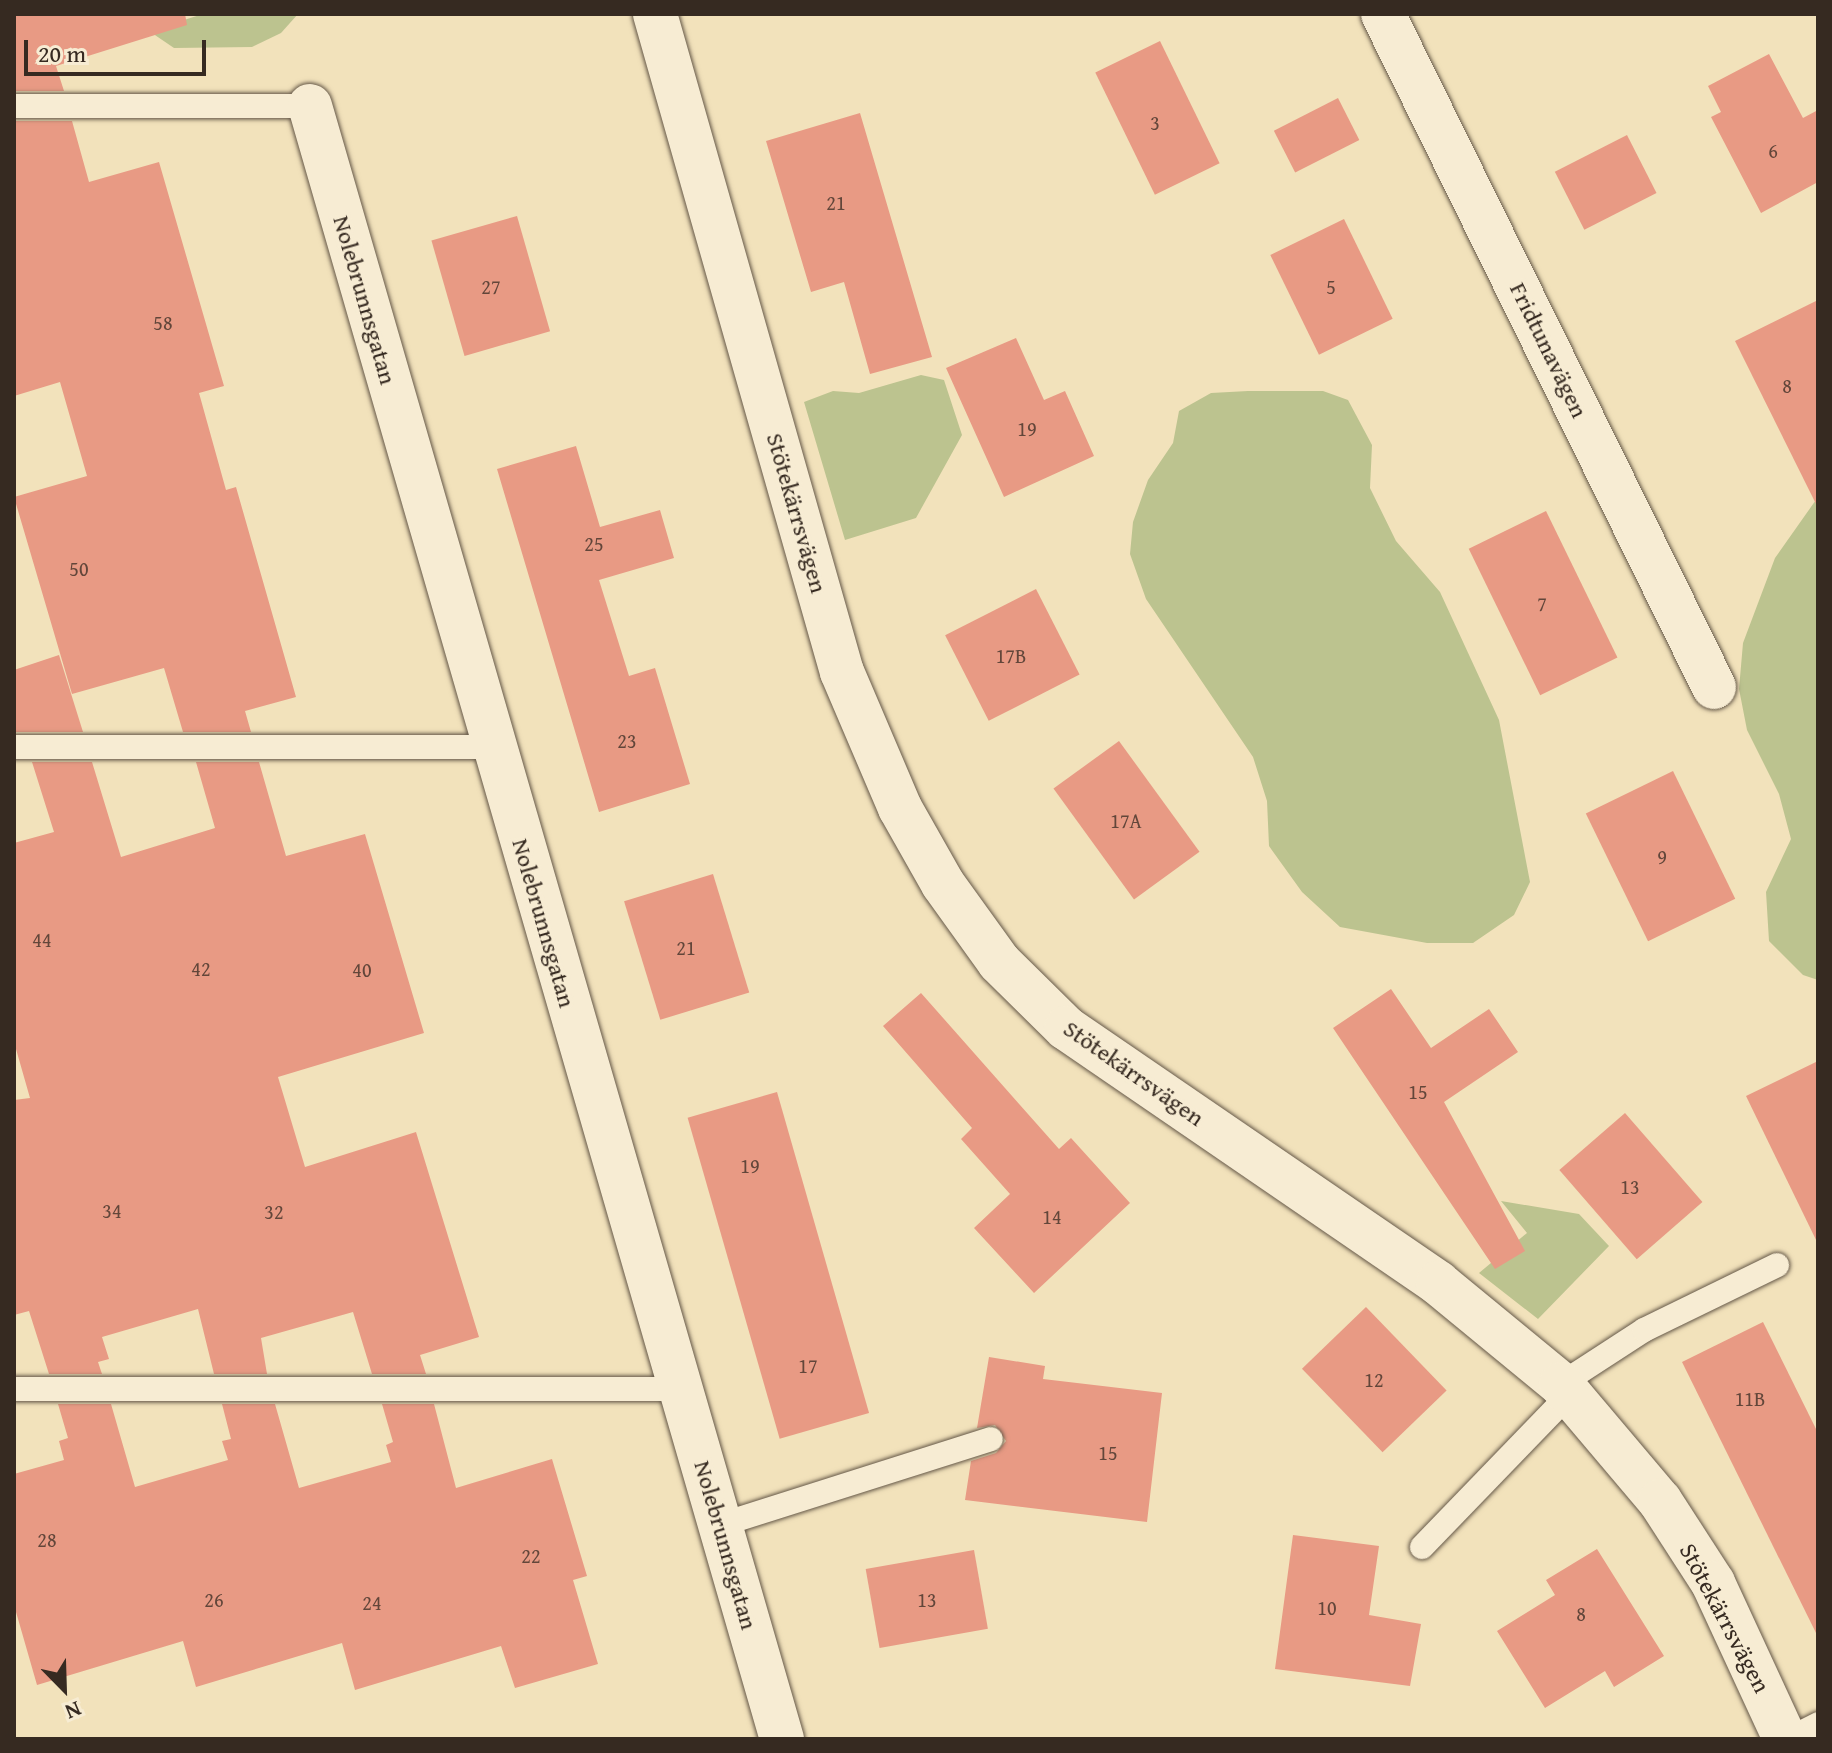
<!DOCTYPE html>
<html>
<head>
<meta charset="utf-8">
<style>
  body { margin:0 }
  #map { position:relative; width:1832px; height:1753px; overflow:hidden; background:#f2e2bb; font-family:"Gentium Book Plus",serif }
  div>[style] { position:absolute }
  .green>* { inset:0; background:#bcc38f }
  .building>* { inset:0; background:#e89a84; transform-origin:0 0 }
  .roads { filter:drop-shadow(0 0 2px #655848) drop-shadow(0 0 2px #655848) }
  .lane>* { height:24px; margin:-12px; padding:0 12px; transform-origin:12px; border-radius:12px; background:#f7ecd3 }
  .street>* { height:44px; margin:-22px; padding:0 22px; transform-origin:22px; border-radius:22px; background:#f7ecd3 }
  span { translate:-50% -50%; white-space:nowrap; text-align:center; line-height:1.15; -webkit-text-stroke:7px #f7ecd3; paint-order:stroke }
  .number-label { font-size:20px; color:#62463a }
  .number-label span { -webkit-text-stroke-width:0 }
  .street-label { font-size:24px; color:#362a21 }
  .frame { position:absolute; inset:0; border:16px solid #362a21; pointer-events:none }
  .north { position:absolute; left:24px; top:1649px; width:80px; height:80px; -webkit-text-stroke:6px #f7ecd3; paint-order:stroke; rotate:157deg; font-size:22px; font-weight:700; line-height:32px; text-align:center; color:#362a21 }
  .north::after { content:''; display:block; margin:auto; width:28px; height:36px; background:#362a21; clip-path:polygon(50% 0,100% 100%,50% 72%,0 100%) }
  .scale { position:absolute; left:24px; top:40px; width:182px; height:36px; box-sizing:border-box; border:4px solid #362a21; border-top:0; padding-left:10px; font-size:24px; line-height:28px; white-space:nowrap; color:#362a21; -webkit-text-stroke:6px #f7ecd3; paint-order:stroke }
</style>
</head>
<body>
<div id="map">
  <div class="green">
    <i style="clip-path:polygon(203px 14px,298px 14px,281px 33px,252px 47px,174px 48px,149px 31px)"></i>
    <i style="clip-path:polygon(921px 375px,944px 380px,962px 435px,916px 518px,845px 540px,804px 402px,833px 391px,859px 393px)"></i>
    <i style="clip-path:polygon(1248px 391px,1323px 391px,1348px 400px,1372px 445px,1370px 488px,1396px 541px,1440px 592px,1499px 720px,1530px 882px,1514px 915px,1473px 943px,1427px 943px,1340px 927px,1302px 892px,1269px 846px,1267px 801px,1253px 757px,1146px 599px,1130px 554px,1133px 522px,1148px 480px,1173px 443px,1179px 411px,1211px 393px)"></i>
    <i style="clip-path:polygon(1818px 497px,1818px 980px,1803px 975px,1769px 941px,1766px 892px,1791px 839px,1779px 794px,1747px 730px,1739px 689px,1743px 643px,1775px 558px)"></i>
    <i style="clip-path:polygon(1501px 1201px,1579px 1214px,1609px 1246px,1538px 1319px,1479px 1273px,1527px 1233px)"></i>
  </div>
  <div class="building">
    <i style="clip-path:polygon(14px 14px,185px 14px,187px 25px,56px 66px,64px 91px,14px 91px)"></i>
    <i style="left:1160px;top:41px;width:136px;height:72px;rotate:64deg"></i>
    <i style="clip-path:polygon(1769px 54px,1803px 118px,1818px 110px,1818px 182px,1761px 213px,1711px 117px,1721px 112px,1708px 86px)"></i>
    <i style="left:1338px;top:98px;width:47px;height:72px;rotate:63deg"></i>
    <i style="clip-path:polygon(860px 113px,932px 357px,870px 374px,844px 282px,811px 292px,766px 141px)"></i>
    <i style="clip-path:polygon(14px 121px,72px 121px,89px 182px,159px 162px,224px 386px,199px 393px,226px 490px,236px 487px,296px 697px,245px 711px,251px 732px,183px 732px,164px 668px,72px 694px,14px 497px,87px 476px,60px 382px,14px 396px)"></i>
    <i style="left:1627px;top:135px;width:65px;height:81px;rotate:63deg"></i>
    <i style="left:517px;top:216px;width:120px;height:89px;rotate:74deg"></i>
    <i style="left:1344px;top:219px;width:111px;height:82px;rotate:64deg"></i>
    <i style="clip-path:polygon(1818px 300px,1818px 508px,1735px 341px)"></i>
    <i style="clip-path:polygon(1016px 338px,1044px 400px,1065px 391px,1094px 456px,1004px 497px,946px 368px)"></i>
    <i style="clip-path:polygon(576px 446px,600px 527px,660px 510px,674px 558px,599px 580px,629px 676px,655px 668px,690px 784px,599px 812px,497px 469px)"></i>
    <i style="left:1546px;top:511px;width:163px;height:86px;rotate:64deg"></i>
    <i style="left:1036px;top:589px;width:96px;height:102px;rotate:63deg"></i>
    <i style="clip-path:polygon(59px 655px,83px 732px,14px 732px,14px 670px)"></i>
    <i style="left:1119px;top:741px;width:137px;height:81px;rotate:54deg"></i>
    <i style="clip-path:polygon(32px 762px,92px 762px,121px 857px,215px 828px,196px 762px,259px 762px,286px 856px,365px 834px,424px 1033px,278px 1077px,305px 1167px,416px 1132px,479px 1337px,420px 1355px,426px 1374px,372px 1374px,353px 1312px,261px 1338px,267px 1374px,214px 1374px,198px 1309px,102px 1337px,109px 1359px,98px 1362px,102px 1374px,49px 1374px,29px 1311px,14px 1315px,14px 1100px,30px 1098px,14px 1042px,14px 843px,54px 832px)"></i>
    <i style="left:1673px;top:771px;width:142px;height:97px;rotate:64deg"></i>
    <i style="left:713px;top:874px;width:124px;height:93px;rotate:73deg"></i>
    <i style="clip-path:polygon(1391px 989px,1431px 1048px,1489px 1009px,1518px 1052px,1444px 1102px,1525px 1251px,1495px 1269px,1333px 1028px)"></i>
    <i style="clip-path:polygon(921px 993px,1059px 1149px,1071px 1138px,1130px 1203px,1034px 1293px,974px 1228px,1010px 1194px,961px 1139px,972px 1128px,883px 1026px)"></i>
    <i style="clip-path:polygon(1818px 1061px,1818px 1244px,1746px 1096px)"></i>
    <i style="left:777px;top:1092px;width:334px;height:93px;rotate:74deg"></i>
    <i style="left:1625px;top:1113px;width:118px;height:87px;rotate:49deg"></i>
    <i style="left:1366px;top:1307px;width:116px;height:89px;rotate:46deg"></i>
    <i style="clip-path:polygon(1763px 1322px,1818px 1433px,1818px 1637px,1682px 1362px)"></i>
    <i style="clip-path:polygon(989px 1357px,1045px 1366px,1043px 1379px,1162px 1393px,1147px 1522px,965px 1500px,971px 1461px,996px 1453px,1006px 1441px,995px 1425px,977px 1428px)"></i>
    <i style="clip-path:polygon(58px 1404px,111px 1404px,135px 1487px,228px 1460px,222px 1441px,231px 1439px,222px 1404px,275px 1404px,299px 1488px,391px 1462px,386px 1445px,393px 1442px,382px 1404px,434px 1404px,456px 1488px,552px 1459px,587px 1576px,573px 1580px,598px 1664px,515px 1688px,501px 1646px,355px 1690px,342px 1643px,196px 1687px,183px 1641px,37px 1685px,14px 1605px,14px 1474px,64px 1460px,59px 1441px,68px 1438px)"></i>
    <i style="clip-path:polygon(1293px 1535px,1379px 1546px,1369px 1615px,1421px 1624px,1410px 1686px,1275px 1669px)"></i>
    <i style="clip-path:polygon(1597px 1549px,1664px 1656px,1614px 1687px,1605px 1671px,1545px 1708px,1497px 1631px,1555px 1595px,1546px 1580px)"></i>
    <i style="left:974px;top:1550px;width:80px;height:110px;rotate:80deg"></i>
  </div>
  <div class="roads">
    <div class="lane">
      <i style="left:14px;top:106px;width:296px"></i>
      <i style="left:14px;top:747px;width:479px"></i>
      <i style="left:1561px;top:1384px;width:99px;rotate:-33deg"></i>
      <i style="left:1644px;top:1330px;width:148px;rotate:-26deg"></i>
      <i style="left:14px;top:1389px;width:666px"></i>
      <i style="left:720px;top:1525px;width:284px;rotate:-17.6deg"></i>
      <i style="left:1422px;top:1547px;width:213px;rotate:-46deg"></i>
      <i style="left:1789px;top:1739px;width:33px;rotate:-27deg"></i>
    </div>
    <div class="street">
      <i style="left:655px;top:14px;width:684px;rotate:74.14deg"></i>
      <i style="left:842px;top:672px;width:148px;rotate:66.9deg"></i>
      <i style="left:900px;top:808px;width:87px;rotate:60.5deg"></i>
      <i style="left:943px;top:884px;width:96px;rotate:54.3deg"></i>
      <i style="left:999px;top:962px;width:94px;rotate:44.6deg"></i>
      <i style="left:1066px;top:1028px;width:451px;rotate:34.4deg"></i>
      <i style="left:1438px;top:1283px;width:159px;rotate:39.4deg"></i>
      <i style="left:1561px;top:1384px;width:153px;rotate:49.8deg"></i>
      <i style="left:1660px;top:1501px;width:98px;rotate:57.1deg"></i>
      <i style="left:1713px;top:1583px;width:172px;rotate:65.2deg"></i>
      <i style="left:1383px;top:14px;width:750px;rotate:63.81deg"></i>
      <i style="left:310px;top:106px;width:1700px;rotate:73.88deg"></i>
    </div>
  </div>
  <div class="number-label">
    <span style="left:1155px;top:122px">3</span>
    <span style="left:1773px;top:150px">6</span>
    <span style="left:836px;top:202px">21</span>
    <span style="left:491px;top:286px">27</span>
    <span style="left:1331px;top:286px">5</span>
    <span style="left:163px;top:322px">58</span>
    <span style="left:1787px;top:385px">8</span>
    <span style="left:1027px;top:428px">19</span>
    <span style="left:594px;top:543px">25</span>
    <span style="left:79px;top:568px">50</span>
    <span style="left:1542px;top:603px">7</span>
    <span style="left:1011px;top:655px">17B</span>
    <span style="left:627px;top:740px">23</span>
    <span style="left:1126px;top:820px">17A</span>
    <span style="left:1662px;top:856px">9</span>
    <span style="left:42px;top:939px">44</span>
    <span style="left:686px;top:947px">21</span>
    <span style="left:201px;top:968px">42</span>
    <span style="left:362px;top:969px">40</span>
    <span style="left:1418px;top:1091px">15</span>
    <span style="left:750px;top:1165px">19</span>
    <span style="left:1630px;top:1186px">13</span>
    <span style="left:112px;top:1210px">34</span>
    <span style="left:274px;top:1211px">32</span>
    <span style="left:1052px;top:1216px">14</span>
    <span style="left:808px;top:1365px">17</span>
    <span style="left:1374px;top:1379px">12</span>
    <span style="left:1750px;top:1398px">11B</span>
    <span style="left:1108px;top:1452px">15</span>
    <span style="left:47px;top:1539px">28</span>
    <span style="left:531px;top:1555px">22</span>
    <span style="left:214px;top:1599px">26</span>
    <span style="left:927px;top:1599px">13</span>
    <span style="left:372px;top:1602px">24</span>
    <span style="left:1327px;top:1607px">10</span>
    <span style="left:1581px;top:1613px">8</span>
  </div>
  <div class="street-label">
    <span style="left:365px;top:300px;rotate:74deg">Nolebrunnsgatan</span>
    <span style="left:1549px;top:350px;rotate:64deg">Fridtunavägen</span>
    <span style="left:797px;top:513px;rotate:74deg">Stötekärrsvägen</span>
    <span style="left:544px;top:923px;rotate:74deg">Nolebrunnsgatan</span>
    <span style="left:1134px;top:1073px;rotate:35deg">Stötekärrsvägen</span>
    <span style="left:726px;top:1545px;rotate:74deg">Nolebrunnsgatan</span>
    <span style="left:1725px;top:1618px;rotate:62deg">Stötekärrsvägen</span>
  </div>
  <div class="frame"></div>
  <div class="north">N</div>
  <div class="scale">20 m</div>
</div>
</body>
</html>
